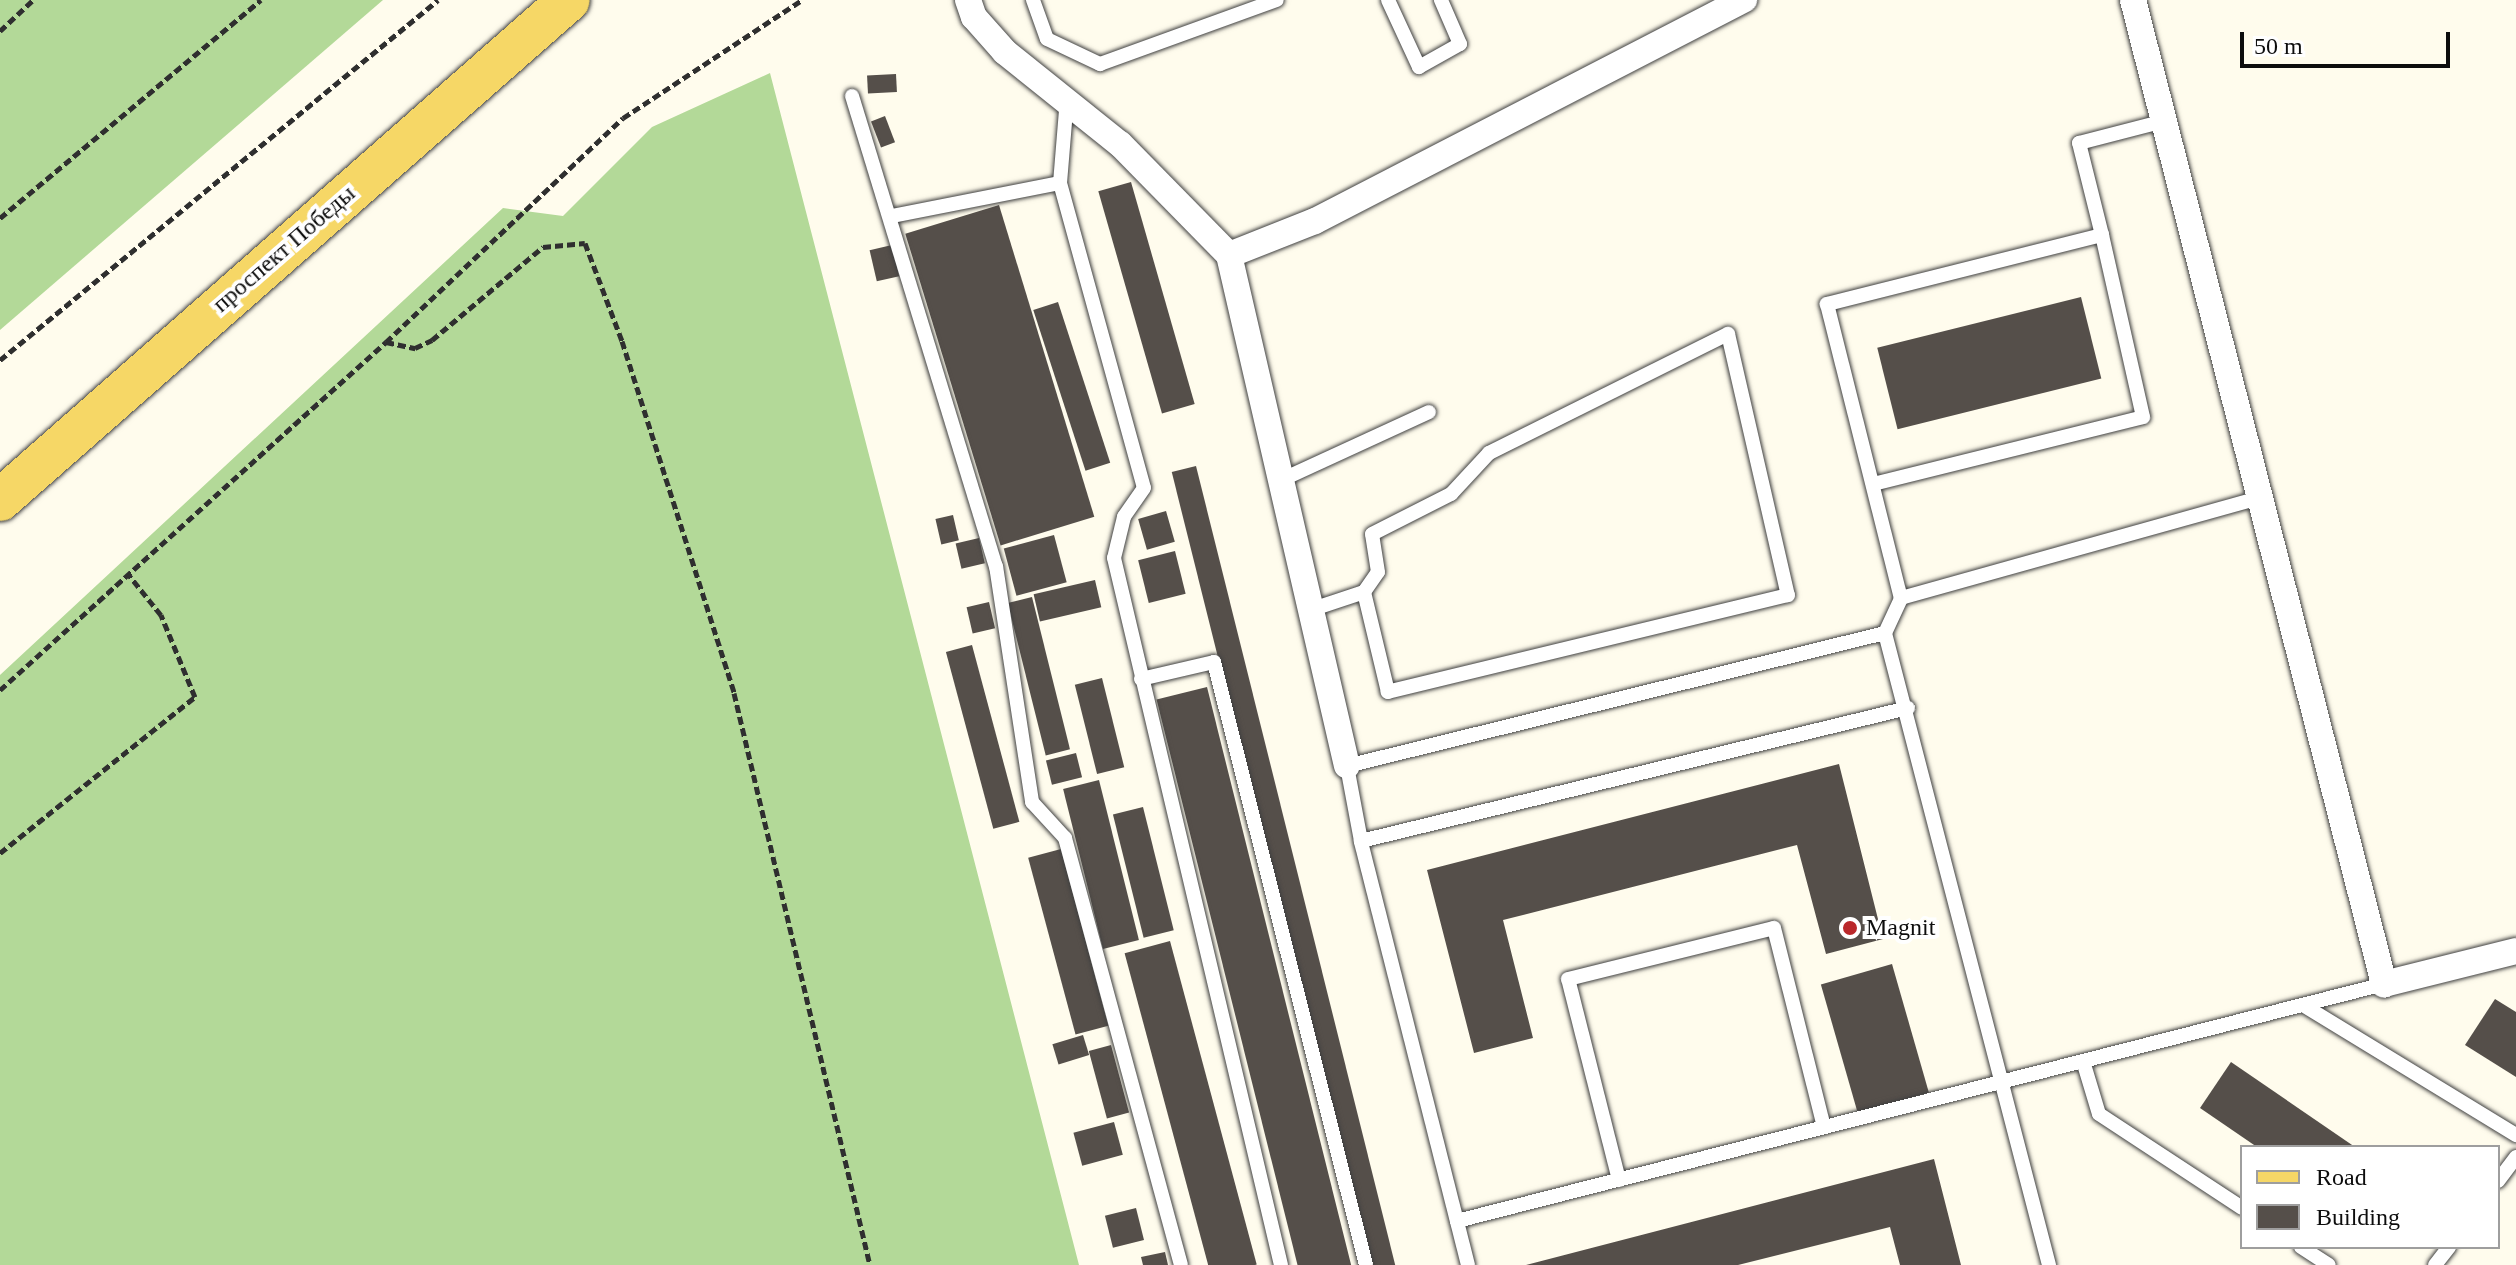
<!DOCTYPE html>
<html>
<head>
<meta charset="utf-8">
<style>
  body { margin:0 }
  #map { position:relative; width:2516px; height:1265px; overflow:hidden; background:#fffced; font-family:"Times New Roman",serif }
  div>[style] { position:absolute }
  .forest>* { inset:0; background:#b3d998 }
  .building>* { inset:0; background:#554f4a; transform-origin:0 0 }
  .path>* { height:5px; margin-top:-2.5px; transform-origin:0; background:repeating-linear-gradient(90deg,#2f2f2f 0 8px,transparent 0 12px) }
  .roads { filter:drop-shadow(0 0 2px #404040) drop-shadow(0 0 2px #404040) }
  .lane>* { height:14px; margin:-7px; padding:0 7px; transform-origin:7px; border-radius:7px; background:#fff }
  .street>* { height:26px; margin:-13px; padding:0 13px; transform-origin:13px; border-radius:13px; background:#fff }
  .primary>* { height:42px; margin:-21px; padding:0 21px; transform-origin:21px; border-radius:21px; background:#f6d766 }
  .dots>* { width:22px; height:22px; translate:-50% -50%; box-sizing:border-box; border:4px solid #fff; border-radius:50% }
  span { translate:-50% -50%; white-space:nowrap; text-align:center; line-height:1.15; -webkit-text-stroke:8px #fff; paint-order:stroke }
  .street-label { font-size:24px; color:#0d0d0d }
  .poi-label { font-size:24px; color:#0d0d0d }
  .left { translate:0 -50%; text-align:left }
  .legend { position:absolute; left:2240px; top:1145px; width:260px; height:104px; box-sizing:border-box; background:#fff; border:2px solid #9e9e9e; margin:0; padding:10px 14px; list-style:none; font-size:24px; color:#0d0d0d }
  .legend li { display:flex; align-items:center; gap:16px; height:40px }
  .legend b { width:40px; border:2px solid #9e9e9e }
  .scale { position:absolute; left:2240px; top:32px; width:210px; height:36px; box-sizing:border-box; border:4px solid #0d0d0d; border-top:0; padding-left:10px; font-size:24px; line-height:28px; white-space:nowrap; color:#0d0d0d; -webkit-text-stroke:6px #fff; paint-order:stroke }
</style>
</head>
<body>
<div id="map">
  <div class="forest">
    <i style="clip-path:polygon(0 0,383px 0,0 330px)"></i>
    <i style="clip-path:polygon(770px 73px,1079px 1265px,0 1265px,0 675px,503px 208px,563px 216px,652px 127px)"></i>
  </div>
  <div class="building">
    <i style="left:896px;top:74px;width:18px;height:29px;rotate:87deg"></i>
    <i style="left:885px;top:116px;width:28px;height:15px;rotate:69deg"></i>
    <i style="left:1131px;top:182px;width:231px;height:34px;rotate:74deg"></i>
    <i style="left:999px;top:205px;width:326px;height:98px;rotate:73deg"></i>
    <i style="left:892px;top:245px;width:32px;height:23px;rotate:77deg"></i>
    <i style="left:2081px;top:297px;width:84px;height:210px;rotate:76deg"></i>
    <i style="left:1058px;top:302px;width:169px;height:26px;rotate:72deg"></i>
    <i style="left:1196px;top:466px;width:825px;height:25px;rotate:76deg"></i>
    <i style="left:1166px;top:511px;width:32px;height:29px;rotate:74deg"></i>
    <i style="left:953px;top:515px;width:26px;height:18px;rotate:77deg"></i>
    <i style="left:1054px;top:535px;width:49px;height:52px;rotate:75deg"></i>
    <i style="left:979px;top:538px;width:26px;height:24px;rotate:77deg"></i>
    <i style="left:1175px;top:551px;width:44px;height:38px;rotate:76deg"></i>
    <i style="left:1095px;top:580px;width:28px;height:63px;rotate:77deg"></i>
    <i style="left:1032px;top:597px;width:157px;height:25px;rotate:76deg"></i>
    <i style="left:989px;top:602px;width:27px;height:23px;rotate:77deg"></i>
    <i style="left:972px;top:645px;width:183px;height:27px;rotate:75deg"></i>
    <i style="left:1102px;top:678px;width:92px;height:28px;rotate:76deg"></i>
    <i style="left:1207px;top:687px;width:596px;height:52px;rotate:76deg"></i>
    <i style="left:1076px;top:753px;width:25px;height:31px;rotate:76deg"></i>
    <i style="clip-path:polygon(1839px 764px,1883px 939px,1826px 954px,1797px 845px,1503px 920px,1533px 1038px,1474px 1053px,1427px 870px)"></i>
    <i style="left:1099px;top:780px;width:165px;height:37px;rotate:76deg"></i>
    <i style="left:1143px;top:807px;width:127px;height:31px;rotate:76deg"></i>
    <i style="left:1061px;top:849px;width:183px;height:34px;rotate:75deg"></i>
    <i style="left:1170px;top:941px;width:335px;height:47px;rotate:75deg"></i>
    <i style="left:1892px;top:964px;width:134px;height:74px;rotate:74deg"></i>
    <i style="clip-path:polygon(2495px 999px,2516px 1012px,2516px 1077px,2465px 1045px)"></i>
    <i style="left:1083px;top:1035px;width:21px;height:32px;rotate:73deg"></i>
    <i style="left:1111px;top:1045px;width:70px;height:23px;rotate:75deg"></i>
    <i style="clip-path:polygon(2231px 1062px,2355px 1147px,2257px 1147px,2200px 1108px)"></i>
    <i style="left:1114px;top:1122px;width:34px;height:42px;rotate:75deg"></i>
    <i style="clip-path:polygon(1934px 1159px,1961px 1265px,1900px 1265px,1890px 1227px,1738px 1265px,1526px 1265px)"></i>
    <i style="left:1136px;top:1208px;width:33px;height:32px;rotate:76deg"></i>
    <i style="clip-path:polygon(1165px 1252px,1168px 1265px,1143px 1265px,1141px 1257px)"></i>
  </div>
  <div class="path">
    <i style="left:0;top:31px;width:45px;rotate:-43.2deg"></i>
    <i style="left:0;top:218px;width:340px;rotate:-39.9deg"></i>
    <i style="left:386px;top:342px;width:30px;rotate:12deg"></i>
    <i style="left:415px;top:348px;width:19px;rotate:-25deg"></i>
    <i style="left:432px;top:340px;width:145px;rotate:-40deg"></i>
    <i style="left:543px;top:247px;width:42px;rotate:-5.4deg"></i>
    <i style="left:585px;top:243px;width:105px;rotate:69.3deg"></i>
    <i style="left:622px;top:341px;width:369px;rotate:72.3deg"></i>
    <i style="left:734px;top:693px;width:588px;rotate:76.63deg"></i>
    <i style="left:0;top:360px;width:567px;rotate:-39.42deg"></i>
    <i style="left:0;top:690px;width:520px;rotate:-42.04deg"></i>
    <i style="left:386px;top:342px;width:326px;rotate:-43.4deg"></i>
    <i style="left:623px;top:118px;width:214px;rotate:-33.4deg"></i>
    <i style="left:0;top:853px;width:250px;rotate:-38.7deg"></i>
    <i style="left:195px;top:697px;width:89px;rotate:-112.5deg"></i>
    <i style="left:161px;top:615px;width:51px;rotate:-128.7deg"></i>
  </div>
  <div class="roads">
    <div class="lane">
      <i style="left:1033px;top:0;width:41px;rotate:70.3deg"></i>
      <i style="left:1047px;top:39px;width:59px;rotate:25.3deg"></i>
      <i style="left:1100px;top:64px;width:188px;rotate:-19.9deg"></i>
      <i style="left:1388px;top:0;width:74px;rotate:65.2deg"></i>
      <i style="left:1419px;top:67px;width:47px;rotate:-29.3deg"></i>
      <i style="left:1460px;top:44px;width:48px;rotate:-113.4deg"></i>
      <i style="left:852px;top:96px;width:492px;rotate:73deg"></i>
      <i style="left:996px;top:566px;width:239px;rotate:81.3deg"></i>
      <i style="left:1032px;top:802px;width:49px;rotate:47.5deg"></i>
      <i style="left:1065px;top:838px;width:442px;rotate:74.8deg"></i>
      <i style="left:1067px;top:98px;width:85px;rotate:94.7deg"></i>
      <i style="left:1060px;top:183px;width:316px;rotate:74.6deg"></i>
      <i style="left:1144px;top:488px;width:35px;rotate:125deg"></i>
      <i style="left:1124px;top:517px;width:42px;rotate:103.7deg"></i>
      <i style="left:1114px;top:558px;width:726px;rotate:76.71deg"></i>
      <i style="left:892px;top:216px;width:171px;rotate:-11.1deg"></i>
      <i style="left:2102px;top:235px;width:95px;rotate:-104deg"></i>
      <i style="left:2079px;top:143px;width:88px;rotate:-14.5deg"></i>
      <i style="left:1279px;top:481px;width:165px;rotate:-24.7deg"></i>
      <i style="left:1873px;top:484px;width:278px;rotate:-13.9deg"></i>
      <i style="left:2143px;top:417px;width:187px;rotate:-102.7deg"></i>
      <i style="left:2102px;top:235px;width:284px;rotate:165.9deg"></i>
      <i style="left:1827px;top:304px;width:303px;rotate:75.9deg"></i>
      <i style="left:1310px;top:610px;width:57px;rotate:-18.4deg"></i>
      <i style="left:1364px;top:592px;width:24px;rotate:-55deg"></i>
      <i style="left:1378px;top:572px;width:38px;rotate:-99deg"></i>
      <i style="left:1372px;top:534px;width:89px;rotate:-26.9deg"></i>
      <i style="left:1451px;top:494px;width:56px;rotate:-47.2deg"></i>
      <i style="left:1489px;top:453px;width:267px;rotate:-26.5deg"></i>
      <i style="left:1728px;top:334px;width:268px;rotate:77.1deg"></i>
      <i style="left:1788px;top:595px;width:412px;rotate:166.4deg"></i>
      <i style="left:1388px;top:692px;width:103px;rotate:-103.5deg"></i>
      <i style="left:1141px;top:679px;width:75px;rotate:-13.1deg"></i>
      <i style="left:1214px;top:662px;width:622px;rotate:75.85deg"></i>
      <i style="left:1361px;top:841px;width:563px;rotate:-13.67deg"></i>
      <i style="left:2303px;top:1005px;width:250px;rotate:31.4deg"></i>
      <i style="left:2083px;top:1061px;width:55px;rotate:73.2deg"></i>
      <i style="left:2099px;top:1114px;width:171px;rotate:33.3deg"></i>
      <i style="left:1619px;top:1180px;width:207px;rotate:-104.2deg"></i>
      <i style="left:1568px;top:979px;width:212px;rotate:-13.9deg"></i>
      <i style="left:1774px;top:928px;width:205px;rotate:75.9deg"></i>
      <i style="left:2498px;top:1181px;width:30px;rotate:-53deg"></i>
      <i style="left:1457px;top:1221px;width:957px;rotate:-14.34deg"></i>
      <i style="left:2301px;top:1247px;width:33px;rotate:33deg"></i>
      <i style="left:1468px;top:1265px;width:437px;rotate:-104.2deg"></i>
      <i style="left:1361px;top:841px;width:76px;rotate:-100.6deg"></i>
      <i style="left:1347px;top:766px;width:554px;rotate:-13.89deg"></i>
      <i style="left:2049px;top:1265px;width:653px;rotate:-104.55deg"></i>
      <i style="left:1885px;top:633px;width:38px;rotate:-65deg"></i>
      <i style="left:1901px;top:598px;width:373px;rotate:-15.6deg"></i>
      <i style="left:2435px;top:1265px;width:23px;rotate:-52deg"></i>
    </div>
    <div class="street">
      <i style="left:968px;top:0;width:18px;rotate:71deg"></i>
      <i style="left:974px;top:17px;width:47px;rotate:48.5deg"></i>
      <i style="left:1005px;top:52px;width:147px;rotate:38.7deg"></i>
      <i style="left:1120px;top:144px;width:156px;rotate:45.5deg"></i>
      <i style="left:1229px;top:255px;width:524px;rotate:77deg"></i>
      <i style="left:2133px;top:0;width:1016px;rotate:75.69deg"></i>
      <i style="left:2384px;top:984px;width:136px;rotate:-14deg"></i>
      <i style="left:1229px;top:255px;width:92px;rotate:-21.6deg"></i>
      <i style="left:1315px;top:221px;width:483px;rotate:-27.3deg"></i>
    </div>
    <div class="primary">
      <i style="left:0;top:500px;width:757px;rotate:-41.31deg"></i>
    </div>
  </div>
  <div class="dots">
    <i style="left:1850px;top:928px;background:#ba282b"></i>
  </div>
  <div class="street-label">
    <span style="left:284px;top:249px;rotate:-41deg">проспект Победы</span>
  </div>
  <div class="poi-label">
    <span class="left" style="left:1866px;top:928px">Magnit</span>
  </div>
  <ul class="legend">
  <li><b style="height:10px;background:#f6d766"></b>Road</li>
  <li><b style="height:22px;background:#554f4a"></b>Building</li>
  </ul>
  <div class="scale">50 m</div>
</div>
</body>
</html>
